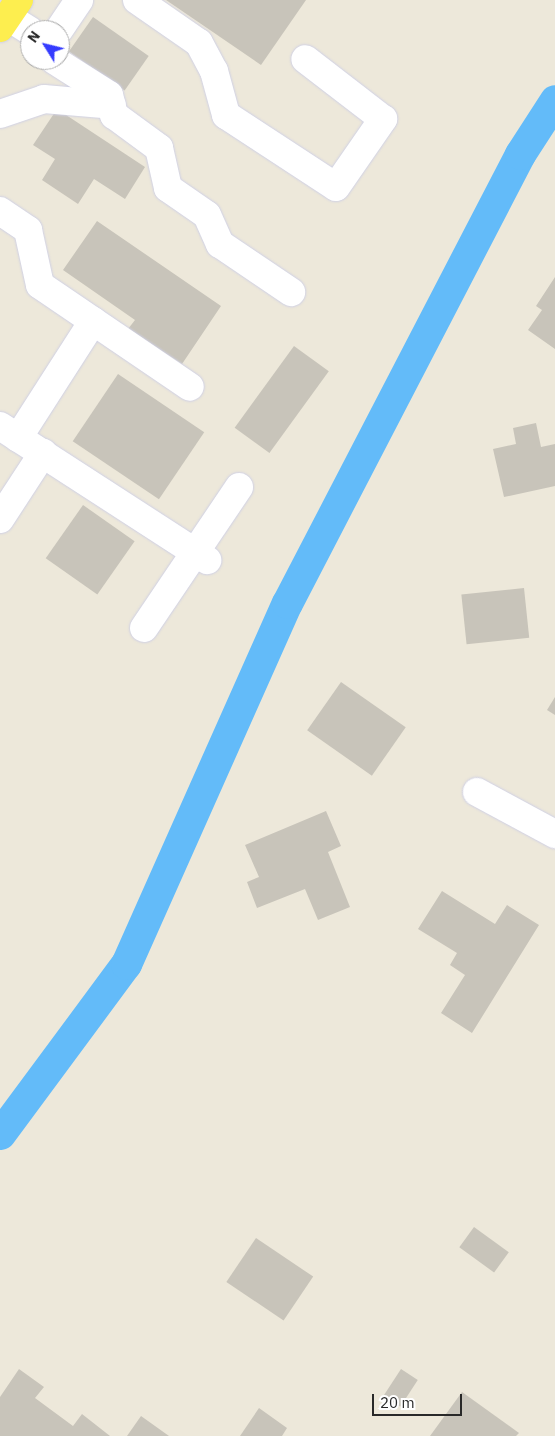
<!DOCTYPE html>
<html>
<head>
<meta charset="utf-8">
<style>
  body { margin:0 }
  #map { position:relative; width:555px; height:1436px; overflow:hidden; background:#ede8da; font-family:"IBM Plex Sans",sans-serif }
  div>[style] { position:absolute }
  .canal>* { height:31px; margin:-15.5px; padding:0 15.5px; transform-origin:15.5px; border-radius:15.5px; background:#63bbf9 }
  .building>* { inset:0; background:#c8c4ba; transform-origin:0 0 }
  .roads { filter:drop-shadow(0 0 1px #cfd0e4) drop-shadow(0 0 1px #cfd0e4) }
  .minor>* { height:28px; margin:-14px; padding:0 14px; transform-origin:14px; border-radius:14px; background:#fff }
  .major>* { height:28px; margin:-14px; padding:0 14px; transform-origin:14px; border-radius:14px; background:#fdee4f }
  span { translate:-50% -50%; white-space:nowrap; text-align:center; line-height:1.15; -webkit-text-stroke:4px #fff; paint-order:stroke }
  .north { position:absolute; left:20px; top:20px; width:50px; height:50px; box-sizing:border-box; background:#fff; border:1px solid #a9a9a9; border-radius:50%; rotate:306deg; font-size:14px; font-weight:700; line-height:20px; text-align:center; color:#292929 }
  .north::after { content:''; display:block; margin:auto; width:18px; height:22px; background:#353cff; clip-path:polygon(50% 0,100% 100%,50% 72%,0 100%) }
  .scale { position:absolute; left:372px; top:1394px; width:90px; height:22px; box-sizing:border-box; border:2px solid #292929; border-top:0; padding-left:6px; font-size:15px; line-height:18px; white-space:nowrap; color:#292929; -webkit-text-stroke:4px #fff; paint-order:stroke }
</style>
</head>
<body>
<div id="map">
  <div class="canal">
    <i style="left:0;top:1134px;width:212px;rotate:-53.5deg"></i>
    <i style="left:126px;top:964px;width:395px;rotate:-66deg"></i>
    <i style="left:287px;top:603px;width:506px;rotate:-62.57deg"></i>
    <i style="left:520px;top:154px;width:64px;rotate:-57.1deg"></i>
  </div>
  <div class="building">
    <i style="clip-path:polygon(166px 0,306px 0,261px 65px)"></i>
    <i style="left:93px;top:17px;width:68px;height:42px;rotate:35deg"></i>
    <i style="clip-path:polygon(57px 109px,145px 167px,125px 199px,94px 179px,78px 204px,42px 180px,55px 159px,33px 145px)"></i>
    <i style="clip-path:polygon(97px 221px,221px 306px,182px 364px,128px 329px,135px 320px,63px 270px)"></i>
    <i style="clip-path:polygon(555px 277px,555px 349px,528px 330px,542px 310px,536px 306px)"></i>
    <i style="left:294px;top:346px;width:43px;height:101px;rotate:36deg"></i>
    <i style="left:118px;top:374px;width:104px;height:81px;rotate:34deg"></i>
    <i style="clip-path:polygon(536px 423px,541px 447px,555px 444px,555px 486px,504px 497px,493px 449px,516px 444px,513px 428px)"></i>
    <i style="left:83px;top:505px;width:63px;height:65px;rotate:35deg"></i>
    <i style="left:524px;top:588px;width:50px;height:63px;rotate:84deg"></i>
    <i style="left:341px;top:682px;width:79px;height:59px;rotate:35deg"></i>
    <i style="clip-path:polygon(555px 697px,555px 715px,547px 710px)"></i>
    <i style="clip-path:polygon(326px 811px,341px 846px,328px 852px,350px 907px,318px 920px,305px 889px,257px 908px,247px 882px,259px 877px,245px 845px)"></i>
    <i style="clip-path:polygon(442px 891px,495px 924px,507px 905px,539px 925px,472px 1033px,441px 1013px,465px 975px,450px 965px,457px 953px,418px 929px)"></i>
    <i style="left:474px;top:1227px;width:43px;height:25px;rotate:36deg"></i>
    <i style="left:256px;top:1238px;width:69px;height:53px;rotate:34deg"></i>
    <i style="clip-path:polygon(19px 1369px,44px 1387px,35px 1398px,73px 1426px,82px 1414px,110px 1436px,0 1436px,0 1397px)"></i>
    <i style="left:401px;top:1369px;width:20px;height:32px;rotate:33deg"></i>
    <i style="clip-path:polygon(462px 1392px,519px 1433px,516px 1436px,430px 1436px)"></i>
    <i style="clip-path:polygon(259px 1408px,287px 1428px,282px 1436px,240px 1436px)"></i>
    <i style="clip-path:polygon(141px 1416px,169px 1436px,127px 1436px)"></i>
  </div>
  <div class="roads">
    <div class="minor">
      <i style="left:137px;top:0;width:75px;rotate:34.7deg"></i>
      <i style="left:199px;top:43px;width:32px;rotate:62deg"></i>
      <i style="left:214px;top:71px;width:46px;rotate:74.7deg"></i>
      <i style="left:226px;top:115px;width:131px;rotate:33.2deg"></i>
      <i style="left:336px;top:187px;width:83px;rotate:-55.3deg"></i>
      <i style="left:383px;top:119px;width:98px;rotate:-142.4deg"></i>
      <i style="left:8px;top:17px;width:26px;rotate:32deg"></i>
      <i style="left:59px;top:30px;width:36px;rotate:-56deg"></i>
      <i style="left:54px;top:60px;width:65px;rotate:32.5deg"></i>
      <i style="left:109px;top:95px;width:21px;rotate:76deg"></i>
      <i style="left:114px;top:115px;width:56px;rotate:36.3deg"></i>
      <i style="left:159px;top:148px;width:41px;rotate:77.3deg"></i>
      <i style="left:168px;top:188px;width:47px;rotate:34.7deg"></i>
      <i style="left:207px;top:215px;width:32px;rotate:66deg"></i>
      <i style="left:220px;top:244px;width:86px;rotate:34.1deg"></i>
      <i style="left:0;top:114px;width:46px;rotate:-18.8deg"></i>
      <i style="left:44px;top:99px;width:68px;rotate:5deg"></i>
      <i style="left:0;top:211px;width:34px;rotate:34deg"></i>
      <i style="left:28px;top:230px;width:56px;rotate:77.7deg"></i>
      <i style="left:40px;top:285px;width:181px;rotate:34.2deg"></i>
      <i style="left:0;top:426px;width:247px;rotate:32.9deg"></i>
      <i style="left:18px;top:438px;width:139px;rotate:-57.3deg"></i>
      <i style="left:0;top:519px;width:79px;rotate:-56.9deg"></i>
      <i style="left:144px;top:628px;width:170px;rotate:-56deg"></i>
      <i style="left:477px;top:792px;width:89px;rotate:28.3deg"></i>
    </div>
    <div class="major">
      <i style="left:0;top:28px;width:34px;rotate:-56deg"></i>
    </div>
  </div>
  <div class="north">N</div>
  <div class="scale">20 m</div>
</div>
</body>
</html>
